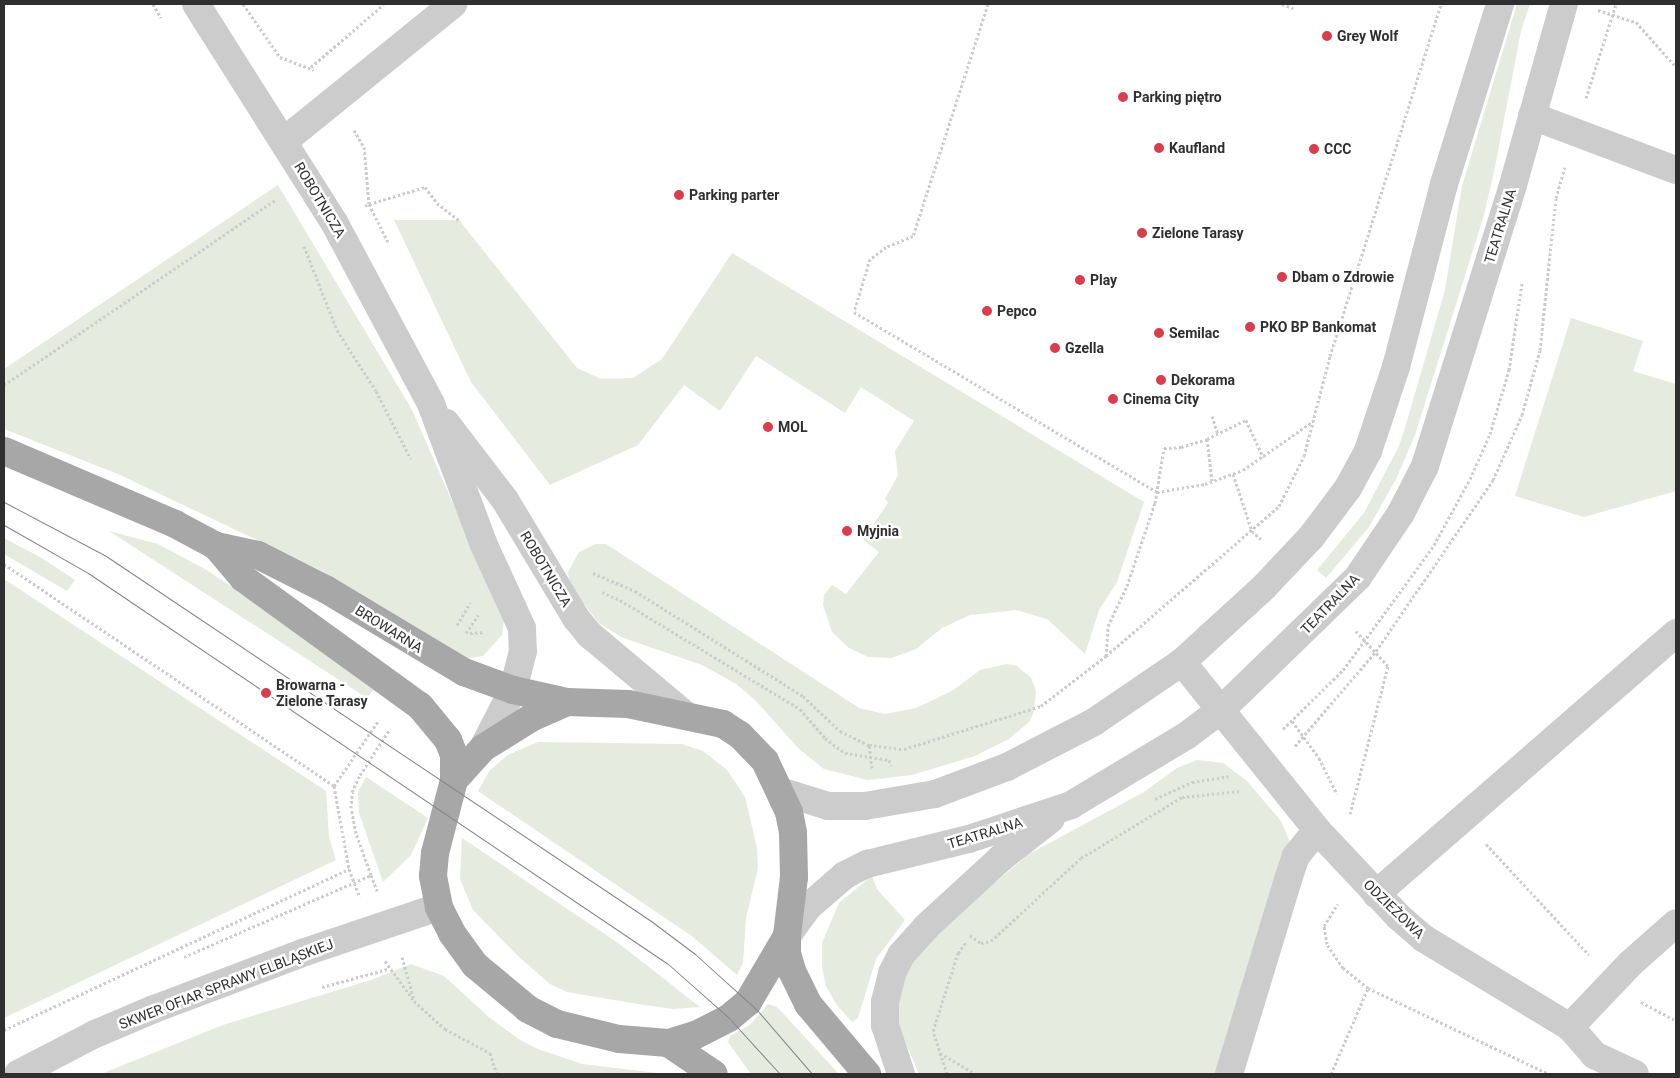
<!DOCTYPE html>
<html>
<head>
<meta charset="utf-8">
<style>
  body { margin:0 }
  #map { position:relative; width:1680px; height:1078px; overflow:hidden; background:#fff; font-family:Roboto,sans-serif }
  div>[style] { position:absolute }
  .green>* { inset:0; background:#e5ebde }
  .path>* { height:3px; margin-top:-1.5px; transform-origin:0; background:repeating-linear-gradient(90deg,#ccc 0 2.5px,transparent 0 5px) }
  .minor>* { height:28px; margin:-14px; padding:0 14px; transform-origin:14px; border-radius:14px; background:#ccc }
  .major>* { height:28px; margin:-14px; padding:0 14px; transform-origin:14px; border-radius:14px; background:#a7a7a7 }
  .tram>* { height:1px; margin:-0.5px; padding:0 0.5px; transform-origin:0.5px; border-radius:0.5px; background:#848484 }
  .dots>* { width:14px; height:14px; translate:-50% -50%; box-sizing:border-box; border:2px solid #fff; border-radius:50% }
  span { translate:-50% -50%; white-space:nowrap; text-align:center; line-height:1.15; -webkit-text-stroke:5px #fff; paint-order:stroke }
  .poi-label { font-size:14px; color:#2f2f2f; font-weight:700 }
  .left { translate:0 -50%; text-align:left }
  .street-label { font-size:14px; color:#2f2f2f }
  .frame { position:absolute; inset:0; border:5px solid #2f2f2f; pointer-events:none }
</style>
</head>
<body>
<div id="map">
  <div class="green">
    <i style="clip-path:polygon(1517px 4px,1530px 4px,1521px 31px,1494px 172px,1484px 215px,1415px 435px,1396px 479px,1369px 527px,1326px 578px,1317px 570px,1364px 513px,1399px 446px,1407px 421px,1445px 290px,1462px 186px)"></i>
    <i style="clip-path:polygon(278px 185px,411px 408px,504px 619px,502px 635px,483px 656px,463px 659px,322px 571px,118px 474px,4px 429px,4px 369px)"></i>
    <i style="clip-path:polygon(394px 220px,459px 220px,577px 368px,601px 379px,633px 378px,662px 359px,732px 253px,1144px 502px,1117px 582px,1099px 610px,1085px 654px,1047px 619px,1016px 610px,970px 615px,942px 628px,916px 649px,891px 658px,868px 657px,849px 648px,832px 632px,823px 605px,824px 595px,832px 585px,846px 594px,879px 552px,863px 540px,888px 503px,885px 499px,898px 475px,895px 451px,914px 421px,861px 387px,845px 413px,756px 356px,720px 411px,684px 385px,638px 445px,550px 485px,471px 382px)"></i>
    <i style="clip-path:polygon(1571px 318px,1643px 341px,1633px 371px,1676px 384px,1676px 491px,1584px 517px,1515px 496px)"></i>
    <i style="clip-path:polygon(109px 531px,158px 544px,205px 569px,264px 608px,373px 690px,367px 698px)"></i>
    <i style="clip-path:polygon(4px 538px,40px 557px,75px 580px,67px 591px,4px 554px)"></i>
    <i style="clip-path:polygon(596px 544px,606px 544px,859px 708px,885px 714px,916px 708px,952px 691px,980px 670px,1007px 664px,1017px 666px,1031px 678px,1036px 691px,1034px 712px,1029px 722px,1009px 739px,975px 756px,912px 775px,868px 780px,824px 769px,799px 749px,755px 700px,736px 684px,702px 665px,621px 637px,599px 623px,570px 586px,568px 572px,579px 552px)"></i>
    <i style="clip-path:polygon(4px 579px,326px 791px,329px 837px,336px 860px,4px 1018px)"></i>
    <i style="clip-path:polygon(538px 742px,682px 744px,703px 751px,727px 770px,745px 797px,757px 848px,758px 868px,746px 918px,743px 963px,737px 975px,693px 937px,478px 791px,490px 770px,508px 755px)"></i>
    <i style="clip-path:polygon(1197px 760px,1223px 763px,1247px 781px,1281px 821px,1296px 856px,1229px 1074px,919px 1074px,898px 1025px,896px 997px,915px 956px,959px 913px,1029px 854px,1144px 792px,1177px 768px)"></i>
    <i style="clip-path:polygon(366px 777px,428px 818px,411px 855px,383px 882px,359px 813px,358px 792px)"></i>
    <i style="clip-path:polygon(462px 838px,618px 943px,700px 1007px,673px 1009px,638px 1004px,567px 992px,550px 984px,519px 957px,473px 910px,460px 879px)"></i>
    <i style="clip-path:polygon(872px 876px,877px 889px,905px 920px,876px 959px,858px 1018px,852px 1022px,836px 1004px,826px 986px,822px 967px,822px 943px,839px 903px)"></i>
    <i style="clip-path:polygon(411px 964px,444px 976px,490px 1018px,520px 1040px,538px 1049px,582px 1064px,666px 1074px,101px 1074px,223px 1025px,371px 980px)"></i>
    <i style="clip-path:polygon(768px 1004px,777px 1007px,839px 1074px,751px 1074px,728px 1042px,730px 1036px,750px 1025px)"></i>
  </div>
  <div class="path">
    <i style="left:153px;top:4px;width:16px;rotate:60deg"></i>
    <i style="left:243px;top:4px;width:65px;rotate:55.1deg"></i>
    <i style="left:280px;top:57px;width:36px;rotate:21deg"></i>
    <i style="left:988px;top:4px;width:244px;rotate:107.9deg"></i>
    <i style="left:913px;top:236px;width:29px;rotate:158deg"></i>
    <i style="left:886px;top:247px;width:20px;rotate:143deg"></i>
    <i style="left:870px;top:259px;width:55px;rotate:106.8deg"></i>
    <i style="left:854px;top:312px;width:352px;rotate:30.7deg"></i>
    <i style="left:1157px;top:492px;width:49px;rotate:-9.5deg"></i>
    <i style="left:1205px;top:484px;width:40px;rotate:-20.2deg"></i>
    <i style="left:1243px;top:470px;width:84px;rotate:-34.8deg"></i>
    <i style="left:1282px;top:4px;width:12px;rotate:20deg"></i>
    <i style="left:1598px;top:10px;width:40px;rotate:18deg"></i>
    <i style="left:1636px;top:22px;width:60px;rotate:48.4deg"></i>
    <i style="left:311px;top:67px;width:96px;rotate:-40.8deg"></i>
    <i style="left:1586px;top:98px;width:99px;rotate:-72.3deg"></i>
    <i style="left:354px;top:130px;width:20px;rotate:60deg"></i>
    <i style="left:364px;top:147px;width:57px;rotate:85deg"></i>
    <i style="left:369px;top:204px;width:59px;rotate:-16.9deg"></i>
    <i style="left:425px;top:187px;width:20px;rotate:53deg"></i>
    <i style="left:437px;top:203px;width:28px;rotate:38deg"></i>
    <i style="left:365px;top:206px;width:4px;rotate:-27deg"></i>
    <i style="left:369px;top:204px;width:42px;rotate:63.4deg"></i>
    <i style="left:304px;top:246px;width:90px;rotate:68.6deg"></i>
    <i style="left:337px;top:330px;width:72px;rotate:57.4deg"></i>
    <i style="left:376px;top:391px;width:76px;rotate:62.8deg"></i>
    <i style="left:4px;top:385px;width:328px;rotate:-34.3deg"></i>
    <i style="left:1212px;top:416px;width:19px;rotate:72deg"></i>
    <i style="left:1207px;top:439px;width:42px;rotate:83.2deg"></i>
    <i style="left:1233px;top:474px;width:60px;rotate:71.6deg"></i>
    <i style="left:1252px;top:531px;width:12px;rotate:42deg"></i>
    <i style="left:4px;top:564px;width:398px;rotate:33.9deg"></i>
    <i style="left:334px;top:786px;width:84px;rotate:79.8deg"></i>
    <i style="left:349px;top:869px;width:30px;rotate:69deg"></i>
    <i style="left:593px;top:573px;width:46px;rotate:23.2deg"></i>
    <i style="left:635px;top:591px;width:198px;rotate:32deg"></i>
    <i style="left:803px;top:696px;width:51px;rotate:43.4deg"></i>
    <i style="left:840px;top:731px;width:32px;rotate:26deg"></i>
    <i style="left:602px;top:592px;width:20px;rotate:24deg"></i>
    <i style="left:620px;top:600px;width:210px;rotate:31.2deg"></i>
    <i style="left:800px;top:709px;width:38px;rotate:49deg"></i>
    <i style="left:825px;top:738px;width:25px;rotate:37deg"></i>
    <i style="left:845px;top:753px;width:45px;rotate:9deg"></i>
    <i style="left:889px;top:760px;width:6px;rotate:72deg"></i>
    <i style="left:457px;top:625px;width:26px;rotate:-59deg"></i>
    <i style="left:466px;top:633px;width:22px;rotate:-56deg"></i>
    <i style="left:470px;top:633px;width:14px;rotate:-4deg"></i>
    <i style="left:1106px;top:656px;width:30px;rotate:-86deg"></i>
    <i style="left:1108px;top:626px;width:44px;rotate:-64.6deg"></i>
    <i style="left:1127px;top:586px;width:88px;rotate:-71.4deg"></i>
    <i style="left:1155px;top:503px;width:56px;rotate:-80.7deg"></i>
    <i style="left:1164px;top:448px;width:17px;rotate:-3deg"></i>
    <i style="left:1181px;top:447px;width:27px;rotate:-17deg"></i>
    <i style="left:1207px;top:439px;width:43px;rotate:-26deg"></i>
    <i style="left:1246px;top:420px;width:41px;rotate:65.3deg"></i>
    <i style="left:1292px;top:721px;width:46px;rotate:53.9deg"></i>
    <i style="left:1319px;top:758px;width:40px;rotate:63.4deg"></i>
    <i style="left:1283px;top:729px;width:84px;rotate:-44.5deg"></i>
    <i style="left:1343px;top:670px;width:155px;rotate:-53.9deg"></i>
    <i style="left:1434px;top:545px;width:75px;rotate:-61.4deg"></i>
    <i style="left:1470px;top:479px;width:49px;rotate:-66deg"></i>
    <i style="left:1490px;top:434px;width:67px;rotate:-73.5deg"></i>
    <i style="left:1509px;top:370px;width:88px;rotate:-81.5deg"></i>
    <i style="left:1295px;top:746px;width:125px;rotate:-49.5deg"></i>
    <i style="left:1376px;top:651px;width:207px;rotate:-55.6deg"></i>
    <i style="left:1493px;top:480px;width:71px;rotate:-66deg"></i>
    <i style="left:1522px;top:415px;width:67px;rotate:-74.5deg"></i>
    <i style="left:1540px;top:350px;width:153px;rotate:-84deg"></i>
    <i style="left:1556px;top:198px;width:32px;rotate:-74deg"></i>
    <i style="left:872px;top:768px;width:23px;rotate:-97deg"></i>
    <i style="left:869px;top:745px;width:35px;rotate:7deg"></i>
    <i style="left:904px;top:749px;width:144px;rotate:-17.4deg"></i>
    <i style="left:1041px;top:706px;width:82px;rotate:-37.6deg"></i>
    <i style="left:1106px;top:656px;width:229px;rotate:-40.9deg"></i>
    <i style="left:1279px;top:506px;width:56px;rotate:-63.4deg"></i>
    <i style="left:1304px;top:456px;width:103px;rotate:-75.4deg"></i>
    <i style="left:1330px;top:356px;width:369px;rotate:-72.5deg"></i>
    <i style="left:334px;top:786px;width:80px;rotate:-55.7deg"></i>
    <i style="left:1155px;top:799px;width:41px;rotate:-24.7deg"></i>
    <i style="left:1192px;top:782px;width:37px;rotate:-9deg"></i>
    <i style="left:1350px;top:814px;width:153px;rotate:-75.6deg"></i>
    <i style="left:1388px;top:666px;width:49px;rotate:-132.5deg"></i>
    <i style="left:1486px;top:844px;width:151px;rotate:47.1deg"></i>
    <i style="left:371px;top:875px;width:17px;rotate:69deg"></i>
    <i style="left:970px;top:935px;width:14px;rotate:36deg"></i>
    <i style="left:981px;top:943px;width:10px;rotate:-11deg"></i>
    <i style="left:991px;top:941px;width:122px;rotate:-42.7deg"></i>
    <i style="left:1081px;top:858px;width:118px;rotate:-31.1deg"></i>
    <i style="left:1182px;top:797px;width:58px;rotate:-5.9deg"></i>
    <i style="left:184px;top:957px;width:204px;rotate:-23.7deg"></i>
    <i style="left:371px;top:875px;width:45px;rotate:-109.7deg"></i>
    <i style="left:356px;top:833px;width:25px;rotate:-101deg"></i>
    <i style="left:351px;top:808px;width:16px;rotate:-86deg"></i>
    <i style="left:352px;top:792px;width:19px;rotate:-65deg"></i>
    <i style="left:360px;top:775px;width:55px;rotate:-56.9deg"></i>
    <i style="left:402px;top:957px;width:45px;rotate:74.4deg"></i>
    <i style="left:385px;top:961px;width:49px;rotate:54.1deg"></i>
    <i style="left:414px;top:1001px;width:42px;rotate:42.1deg"></i>
    <i style="left:445px;top:1029px;width:51px;rotate:28.1deg"></i>
    <i style="left:490px;top:1053px;width:22px;rotate:72deg"></i>
    <i style="left:322px;top:987px;width:68px;rotate:-15.3deg"></i>
    <i style="left:1368px;top:988px;width:200px;rotate:25.4deg"></i>
    <i style="left:1641px;top:1002px;width:40px;rotate:28deg"></i>
    <i style="left:4px;top:1030px;width:381px;rotate:-25deg"></i>
    <i style="left:940px;top:1053px;width:42px;rotate:30.3deg"></i>
    <i style="left:947px;top:1074px;width:45px;rotate:-108deg"></i>
    <i style="left:933px;top:1031px;width:82px;rotate:-72.2deg"></i>
    <i style="left:958px;top:953px;width:14px;rotate:-54deg"></i>
    <i style="left:1331px;top:1074px;width:94px;rotate:-66.7deg"></i>
    <i style="left:1368px;top:988px;width:32px;rotate:-141deg"></i>
    <i style="left:1343px;top:968px;width:29px;rotate:-124deg"></i>
    <i style="left:1327px;top:944px;width:18px;rotate:-99deg"></i>
    <i style="left:1324px;top:926px;width:26px;rotate:-58deg"></i>
  </div>
  <div class="minor">
    <i style="left:196px;top:4px;width:260px;rotate:57.7deg"></i>
    <i style="left:335px;top:224px;width:204px;rotate:61.9deg"></i>
    <i style="left:431px;top:404px;width:151px;rotate:69.4deg"></i>
    <i style="left:484px;top:545px;width:91px;rotate:65.4deg"></i>
    <i style="left:522px;top:628px;width:23px;rotate:88deg"></i>
    <i style="left:523px;top:651px;width:40px;rotate:104.4deg"></i>
    <i style="left:513px;top:690px;width:65px;rotate:117.3deg"></i>
    <i style="left:1532px;top:116px;width:154px;rotate:20.6deg"></i>
    <i style="left:284px;top:141px;width:218px;rotate:-39deg"></i>
    <i style="left:446px;top:423px;width:97px;rotate:52.5deg"></i>
    <i style="left:505px;top:500px;width:138px;rotate:59deg"></i>
    <i style="left:576px;top:618px;width:22px;rotate:51deg"></i>
    <i style="left:590px;top:635px;width:121px;rotate:40deg"></i>
    <i style="left:1182px;top:662px;width:216px;rotate:51.2deg"></i>
    <i style="left:1317px;top:830px;width:120px;rotate:46.7deg"></i>
    <i style="left:1399px;top:917px;width:32px;rotate:41deg"></i>
    <i style="left:1423px;top:938px;width:172px;rotate:31.2deg"></i>
    <i style="left:1570px;top:1027px;width:37px;rotate:49deg"></i>
    <i style="left:1594px;top:1055px;width:45px;rotate:24.9deg"></i>
    <i style="left:780px;top:791px;width:50px;rotate:17.4deg"></i>
    <i style="left:828px;top:806px;width:37px"></i>
    <i style="left:865px;top:806px;width:71px;rotate:-9.7deg"></i>
    <i style="left:935px;top:794px;width:77px;rotate:-20.6deg"></i>
    <i style="left:1007px;top:767px;width:98px;rotate:-27.3deg"></i>
    <i style="left:1094px;top:722px;width:107px;rotate:-34.3deg"></i>
    <i style="left:1182px;top:662px;width:111px;rotate:-42.4deg"></i>
    <i style="left:1264px;top:587px;width:70px;rotate:-46.7deg"></i>
    <i style="left:1312px;top:536px;width:60px;rotate:-53.1deg"></i>
    <i style="left:1348px;top:488px;width:42px;rotate:-61.6deg"></i>
    <i style="left:1368px;top:451px;width:89px;rotate:-71.6deg"></i>
    <i style="left:1396px;top:367px;width:189px;rotate:-75.3deg"></i>
    <i style="left:1444px;top:184px;width:189px;rotate:-72.7deg"></i>
    <i style="left:1376px;top:894px;width:398px;rotate:-41deg"></i>
    <i style="left:787px;top:936px;width:36px;rotate:-54deg"></i>
    <i style="left:808px;top:907px;width:49px;rotate:-40.9deg"></i>
    <i style="left:845px;top:875px;width:25px;rotate:-27deg"></i>
    <i style="left:867px;top:864px;width:105px;rotate:-13.8deg"></i>
    <i style="left:969px;top:839px;width:108px;rotate:-18.4deg"></i>
    <i style="left:1071px;top:805px;width:134px;rotate:-31deg"></i>
    <i style="left:1186px;top:736px;width:45px;rotate:-36.9deg"></i>
    <i style="left:1222px;top:709px;width:190px;rotate:-44.1deg"></i>
    <i style="left:1358px;top:577px;width:77px;rotate:-56.1deg"></i>
    <i style="left:1401px;top:513px;width:53px;rotate:-62.9deg"></i>
    <i style="left:1425px;top:466px;width:294px;rotate:-72.6deg"></i>
    <i style="left:1513px;top:185px;width:188px;rotate:-74.3deg"></i>
    <i style="left:1570px;top:1027px;width:88px;rotate:-46.4deg"></i>
    <i style="left:1631px;top:963px;width:60px;rotate:-41.6deg"></i>
    <i style="left:18px;top:1074px;width:87px;rotate:-27.5deg"></i>
    <i style="left:95px;top:1034px;width:64px;rotate:-23deg"></i>
    <i style="left:154px;top:1009px;width:161px;rotate:-20.7deg"></i>
    <i style="left:305px;top:952px;width:141px;rotate:-18.6deg"></i>
    <i style="left:901px;top:1074px;width:52px;rotate:-108.1deg"></i>
    <i style="left:885px;top:1025px;width:23px;rotate:-90deg"></i>
    <i style="left:885px;top:1002px;width:30px;rotate:-76deg"></i>
    <i style="left:892px;top:973px;width:20px;rotate:-63deg"></i>
    <i style="left:901px;top:955px;width:38px;rotate:-48deg"></i>
    <i style="left:926px;top:927px;width:102px;rotate:-42.6deg"></i>
    <i style="left:1001px;top:858px;width:63px;rotate:-38deg"></i>
    <i style="left:1229px;top:1074px;width:203px;rotate:-73.1deg"></i>
    <i style="left:1288px;top:880px;width:25px;rotate:-72deg"></i>
    <i style="left:1296px;top:856px;width:33px;rotate:-51deg"></i>
  </div>
  <div class="major">
    <i style="left:4px;top:451px;width:186px;rotate:23.1deg"></i>
    <i style="left:175px;top:524px;width:47px;rotate:28.2deg"></i>
    <i style="left:216px;top:546px;width:43px;rotate:12.1deg"></i>
    <i style="left:258px;top:555px;width:77px;rotate:26.9deg"></i>
    <i style="left:327px;top:590px;width:160px;rotate:30.9deg"></i>
    <i style="left:464px;top:672px;width:52px;rotate:20.2deg"></i>
    <i style="left:513px;top:690px;width:55px;rotate:12.5deg"></i>
    <i style="left:216px;top:546px;width:42px;rotate:49.8deg"></i>
    <i style="left:243px;top:578px;width:218px;rotate:35.9deg"></i>
    <i style="left:420px;top:706px;width:44px;rotate:50.5deg"></i>
    <i style="left:448px;top:740px;width:16px;rotate:68deg"></i>
    <i style="left:454px;top:755px;width:25px;rotate:90deg"></i>
    <i style="left:567px;top:702px;width:61px;rotate:1.9deg"></i>
    <i style="left:628px;top:704px;width:97px;rotate:11.9deg"></i>
    <i style="left:723px;top:724px;width:20px;rotate:33deg"></i>
    <i style="left:740px;top:735px;width:36px;rotate:46deg"></i>
    <i style="left:765px;top:761px;width:56px;rotate:64.8deg"></i>
    <i style="left:789px;top:812px;width:21px;rotate:79deg"></i>
    <i style="left:793px;top:833px;width:44px;rotate:88.7deg"></i>
    <i style="left:794px;top:877px;width:59px;rotate:96.8deg"></i>
    <i style="left:787px;top:936px;width:77px;rotate:120.6deg"></i>
    <i style="left:748px;top:1002px;width:25px;rotate:140deg"></i>
    <i style="left:729px;top:1018px;width:38px;rotate:153deg"></i>
    <i style="left:695px;top:1035px;width:28px;rotate:163deg"></i>
    <i style="left:668px;top:1043px;width:49px;rotate:-175.3deg"></i>
    <i style="left:619px;top:1039px;width:64px;rotate:-166.4deg"></i>
    <i style="left:557px;top:1024px;width:33px;rotate:-153deg"></i>
    <i style="left:528px;top:1009px;width:69px;rotate:-140.3deg"></i>
    <i style="left:475px;top:965px;width:39px;rotate:-126deg"></i>
    <i style="left:452px;top:933px;width:29px;rotate:-117deg"></i>
    <i style="left:439px;top:907px;width:32px;rotate:-101deg"></i>
    <i style="left:433px;top:876px;width:23px;rotate:-85deg"></i>
    <i style="left:435px;top:853px;width:75px;rotate:-75.4deg"></i>
    <i style="left:454px;top:780px;width:43px;rotate:-47.8deg"></i>
    <i style="left:483px;top:748px;width:57px;rotate:-32deg"></i>
    <i style="left:531px;top:718px;width:39px;rotate:-24deg"></i>
    <i style="left:787px;top:936px;width:17px;rotate:90deg"></i>
    <i style="left:787px;top:953px;width:19px;rotate:74deg"></i>
    <i style="left:792px;top:971px;width:37px;rotate:64deg"></i>
    <i style="left:808px;top:1004px;width:92px;rotate:49.9deg"></i>
    <i style="left:668px;top:1043px;width:55px;rotate:34deg"></i>
  </div>
  <div class="tram">
    <i style="left:4px;top:502px;width:115px;rotate:27.9deg"></i>
    <i style="left:106px;top:556px;width:656px;rotate:33.81deg"></i>
    <i style="left:651px;top:921px;width:55px;rotate:36.9deg"></i>
    <i style="left:695px;top:954px;width:84px;rotate:42.1deg"></i>
    <i style="left:757px;top:1010px;width:84px;rotate:49.3deg"></i>
    <i style="left:4px;top:525px;width:97px;rotate:29.7deg"></i>
    <i style="left:88px;top:573px;width:699px;rotate:33.99deg"></i>
    <i style="left:668px;top:964px;width:81px;rotate:41.5deg"></i>
    <i style="left:729px;top:1018px;width:76px;rotate:47.7deg"></i>
  </div>
  <div class="dots">
    <i style="left:1327px;top:36px;background:#d93e4d"></i>
    <i style="left:1123px;top:97px;background:#d93e4d"></i>
    <i style="left:1159px;top:148px;background:#d93e4d"></i>
    <i style="left:1314px;top:149px;background:#d93e4d"></i>
    <i style="left:679px;top:195px;background:#d93e4d"></i>
    <i style="left:1142px;top:233px;background:#d93e4d"></i>
    <i style="left:1282px;top:277px;background:#d93e4d"></i>
    <i style="left:1080px;top:280px;background:#d93e4d"></i>
    <i style="left:987px;top:311px;background:#d93e4d"></i>
    <i style="left:1250px;top:327px;background:#d93e4d"></i>
    <i style="left:1159px;top:333px;background:#d93e4d"></i>
    <i style="left:1055px;top:348px;background:#d93e4d"></i>
    <i style="left:1161px;top:380px;background:#d93e4d"></i>
    <i style="left:1113px;top:399px;background:#d93e4d"></i>
    <i style="left:768px;top:427px;background:#d93e4d"></i>
    <i style="left:847px;top:531px;background:#d93e4d"></i>
    <i style="left:266px;top:693px;background:#d93e4d"></i>
  </div>
  <div class="poi-label">
    <span class="left" style="left:1337px;top:36px">Grey Wolf</span>
    <span class="left" style="left:1133px;top:97px">Parking piętro</span>
    <span class="left" style="left:1169px;top:148px">Kaufland</span>
    <span class="left" style="left:1324px;top:149px">CCC</span>
    <span class="left" style="left:689px;top:195px">Parking parter</span>
    <span class="left" style="left:1152px;top:233px">Zielone Tarasy</span>
    <span class="left" style="left:1292px;top:277px">Dbam o Zdrowie</span>
    <span class="left" style="left:1090px;top:280px">Play</span>
    <span class="left" style="left:997px;top:311px">Pepco</span>
    <span class="left" style="left:1260px;top:327px">PKO BP Bankomat</span>
    <span class="left" style="left:1169px;top:333px">Semilac</span>
    <span class="left" style="left:1065px;top:348px">Gzella</span>
    <span class="left" style="left:1171px;top:380px">Dekorama</span>
    <span class="left" style="left:1123px;top:399px">Cinema City</span>
    <span class="left" style="left:778px;top:427px">MOL</span>
    <span class="left" style="left:857px;top:531px">Myjnia</span>
    <span class="left" style="left:276px;top:693px">Browarna -<br>Zielone Tarasy</span>
  </div>
  <div class="street-label">
    <span style="left:320px;top:200px;rotate:59deg">ROBOTNICZA</span>
    <span style="left:1500px;top:226px;rotate:-73deg">TEATRALNA</span>
    <span style="left:546px;top:569px;rotate:59deg">ROBOTNICZA</span>
    <span style="left:1330px;top:604px;rotate:-46deg">TEATRALNA</span>
    <span style="left:389px;top:629px;rotate:32deg">BROWARNA</span>
    <span style="left:985px;top:833px;rotate:-17deg">TEATRALNA</span>
    <span style="left:1394px;top:909px;rotate:44deg">ODZIEŻOWA</span>
    <span style="left:226px;top:984px;rotate:-21deg">SKWER OFIAR SPRAWY ELBLĄSKIEJ</span>
  </div>
  <div class="frame"></div>
</div>
</body>
</html>
